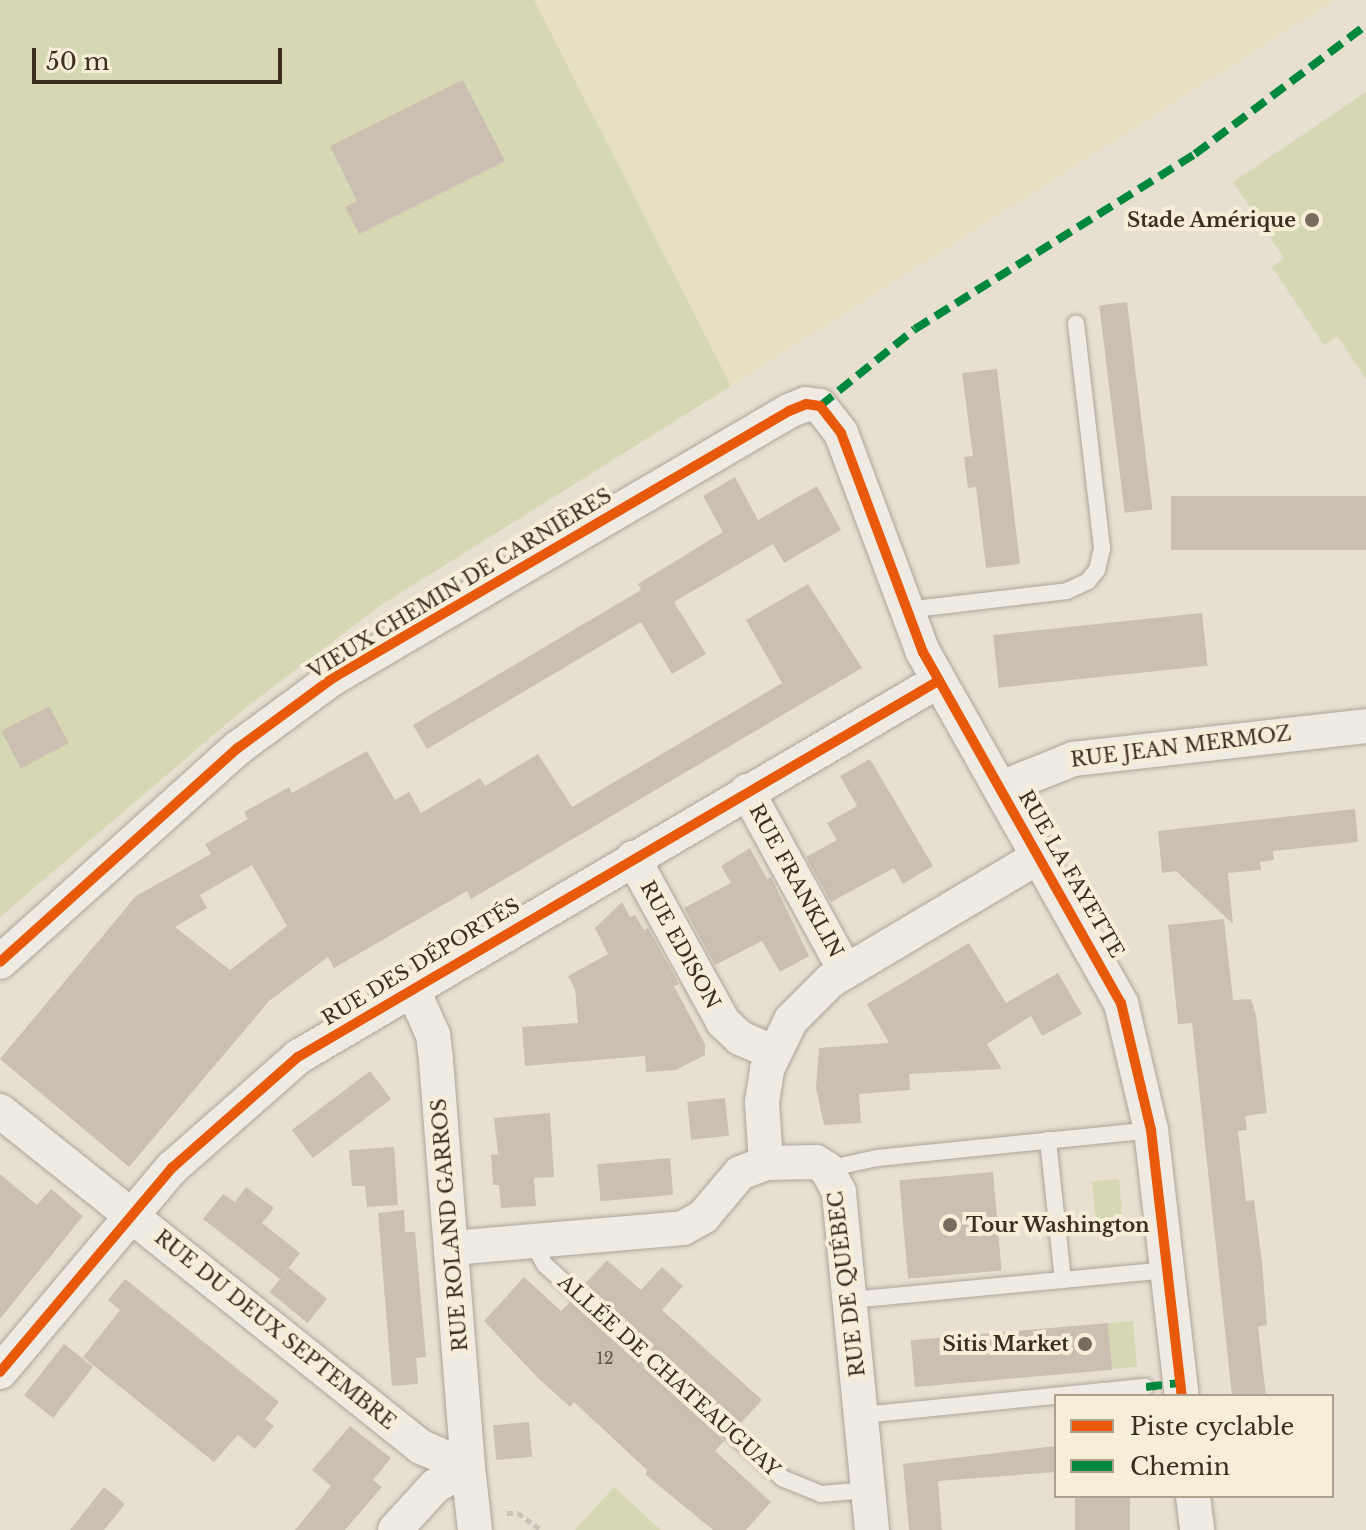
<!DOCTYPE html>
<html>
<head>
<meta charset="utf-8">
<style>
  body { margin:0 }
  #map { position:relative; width:1366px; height:1530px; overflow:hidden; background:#e7e0d1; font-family:"Libre Baskerville",serif }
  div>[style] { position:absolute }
  .farmland>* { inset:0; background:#e6dfc2 }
  .green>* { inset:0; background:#d6d7b3; transform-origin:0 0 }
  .building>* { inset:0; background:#cbbfb2; transform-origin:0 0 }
  .path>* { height:5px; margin-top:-2.5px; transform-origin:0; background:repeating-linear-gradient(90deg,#c8c2b9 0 6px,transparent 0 10px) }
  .roads { filter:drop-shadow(0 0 2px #ada599) drop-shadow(0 0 2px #ada599) }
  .service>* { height:16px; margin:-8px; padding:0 8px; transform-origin:8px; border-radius:8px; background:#efebe3 }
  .minor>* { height:34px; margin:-17px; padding:0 17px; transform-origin:17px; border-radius:17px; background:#efebe3 }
  .quiet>* { height:8px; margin-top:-4px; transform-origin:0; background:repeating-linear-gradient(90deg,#00873e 0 16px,transparent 0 24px) }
  .cycleway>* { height:10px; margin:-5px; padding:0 5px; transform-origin:5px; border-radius:5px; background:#e8590c }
  .dots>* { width:22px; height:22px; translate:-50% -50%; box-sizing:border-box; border:4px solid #f7eed8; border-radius:50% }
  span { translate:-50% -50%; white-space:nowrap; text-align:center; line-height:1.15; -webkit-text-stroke:8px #f7eed8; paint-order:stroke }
  .number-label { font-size:16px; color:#605244 }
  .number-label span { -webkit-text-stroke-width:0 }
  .poi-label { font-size:20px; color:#3d2e20; font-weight:700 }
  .right { translate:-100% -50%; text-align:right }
  .left { translate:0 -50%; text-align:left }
  .street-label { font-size:20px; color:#3d2e20 }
  .legend { position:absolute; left:1054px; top:1394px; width:280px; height:104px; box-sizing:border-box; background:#f7eed8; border:2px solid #ada18e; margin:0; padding:10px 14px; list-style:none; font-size:24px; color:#3d2e20 }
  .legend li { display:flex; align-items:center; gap:16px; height:40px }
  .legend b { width:40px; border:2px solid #ada18e }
  .scale { position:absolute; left:32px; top:48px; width:250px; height:36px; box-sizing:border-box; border:4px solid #3d2e20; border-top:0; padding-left:10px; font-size:24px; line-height:28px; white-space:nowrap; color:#3d2e20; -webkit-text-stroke:6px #f7eed8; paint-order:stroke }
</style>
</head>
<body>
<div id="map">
  <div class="farmland">
    <i style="clip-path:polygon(534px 0,1335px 0,731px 386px)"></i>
  </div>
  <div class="green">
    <i style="clip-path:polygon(0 0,534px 0,731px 386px,378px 607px,244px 709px,0 917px)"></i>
    <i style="clip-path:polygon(1366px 92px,1366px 379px,1337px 336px,1324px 345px,1272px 267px,1284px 258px,1233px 182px)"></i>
    <i style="left:1119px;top:1179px;width:54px;height:27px;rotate:85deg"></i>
    <i style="left:1133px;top:1321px;width:46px;height:25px;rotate:85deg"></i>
    <i style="clip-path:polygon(614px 1487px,661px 1530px,575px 1530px)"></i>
  </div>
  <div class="building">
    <i style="clip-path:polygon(463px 80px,505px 161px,359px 234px,345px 207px,357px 201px,330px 146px)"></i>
    <i style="left:1127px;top:302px;width:209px;height:28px;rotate:83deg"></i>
    <i style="clip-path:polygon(997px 369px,1020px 564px,986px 568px,976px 487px,968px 488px,964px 457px,973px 456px,962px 373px)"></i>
    <i style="clip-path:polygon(735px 477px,758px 520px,817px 486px,841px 530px,784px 563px,773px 544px,674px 602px,706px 654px,672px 674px,641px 622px,427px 749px,413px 725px,641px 590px,638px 584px,723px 532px,703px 496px)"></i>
    <i style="left:1366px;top:496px;width:54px;height:195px;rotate:90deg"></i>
    <i style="clip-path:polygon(evenodd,808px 584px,862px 668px,471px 899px,467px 891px,334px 968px,328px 957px,269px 1001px,129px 1167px,0 1059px,136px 896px,211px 854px,205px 844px,248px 819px,244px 812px,289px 787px,292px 793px,367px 751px,395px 800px,409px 792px,421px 813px,480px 778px,485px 786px,538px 754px,572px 807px,782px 683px,746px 620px,808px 584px,252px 865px,287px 926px,230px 970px,175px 927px,207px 908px,200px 895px,252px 865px)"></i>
    <i style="left:1202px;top:613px;width:53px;height:210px;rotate:84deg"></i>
    <i style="left:49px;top:706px;width:42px;height:54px;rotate:62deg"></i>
    <i style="clip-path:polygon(870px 759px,933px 866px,903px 884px,894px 868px,831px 902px,806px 857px,837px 840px,827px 823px,857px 806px,840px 776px)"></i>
    <i style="clip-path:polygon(1355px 809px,1358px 842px,1273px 851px,1274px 860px,1260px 862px,1261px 870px,1228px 873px,1233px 924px,1176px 871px,1162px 873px,1158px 831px)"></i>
    <i style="clip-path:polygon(750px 848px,767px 879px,771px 877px,809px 956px,780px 972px,762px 941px,715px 965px,684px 908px,731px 883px,721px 866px)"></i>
    <i style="clip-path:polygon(622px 902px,630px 917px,635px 915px,644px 930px,648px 928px,679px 984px,674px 986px,705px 1044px,705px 1055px,676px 1070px,646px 1072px,645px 1056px,525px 1066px,522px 1027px,578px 1023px,575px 989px,568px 976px,608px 954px,595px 928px)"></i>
    <i style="clip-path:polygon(1224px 919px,1233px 1000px,1251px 999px,1256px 1016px,1267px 1113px,1245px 1116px,1247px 1130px,1238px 1131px,1246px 1201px,1254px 1200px,1262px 1263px,1267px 1325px,1258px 1327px,1266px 1396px,1232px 1396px,1192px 1023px,1178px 1024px,1168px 925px)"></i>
    <i style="clip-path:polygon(969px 943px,1006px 1003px,1058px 973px,1082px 1014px,1042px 1036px,1031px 1016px,987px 1044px,1002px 1069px,909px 1074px,910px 1090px,859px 1094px,861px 1123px,824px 1125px,816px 1088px,819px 1048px,889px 1043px,867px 1004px)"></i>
    <i style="left:370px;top:1071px;width:35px;height:98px;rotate:53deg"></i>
    <i style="left:725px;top:1098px;width:38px;height:38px;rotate:84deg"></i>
    <i style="clip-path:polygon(550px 1113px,554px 1177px,534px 1178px,536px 1206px,501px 1208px,499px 1185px,493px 1185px,491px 1155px,498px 1154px,494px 1118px)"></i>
    <i style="clip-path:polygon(394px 1147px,398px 1205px,367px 1207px,365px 1186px,352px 1186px,349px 1150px)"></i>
    <i style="left:670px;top:1158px;width:37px;height:73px;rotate:85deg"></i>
    <i style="left:993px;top:1172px;width:99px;height:94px;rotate:85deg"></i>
    <i style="clip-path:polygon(0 1174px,37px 1205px,51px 1189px,83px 1216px,0 1319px)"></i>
    <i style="clip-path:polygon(246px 1187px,274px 1208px,262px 1223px,300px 1253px,280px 1279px,203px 1219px,223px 1194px,235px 1202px)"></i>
    <i style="clip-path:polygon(404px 1210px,405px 1232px,415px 1232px,426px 1357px,416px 1358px,418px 1384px,392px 1386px,378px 1213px)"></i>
    <i style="clip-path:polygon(607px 1260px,641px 1290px,662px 1267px,683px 1286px,662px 1310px,762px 1400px,739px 1425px,584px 1285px)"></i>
    <i style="left:289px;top:1268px;width:49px;height:31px;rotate:39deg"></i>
    <i style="clip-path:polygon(524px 1277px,561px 1311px,570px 1302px,724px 1441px,715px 1451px,771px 1502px,746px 1530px,713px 1530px,646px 1475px,647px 1470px,574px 1402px,570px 1407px,538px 1378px,484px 1321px)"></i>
    <i style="clip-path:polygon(125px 1279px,279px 1402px,265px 1419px,274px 1426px,255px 1449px,238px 1435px,214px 1462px,83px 1357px,120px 1310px,108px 1300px)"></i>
    <i style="left:1108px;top:1323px;width:47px;height:198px;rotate:85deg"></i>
    <i style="left:64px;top:1344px;width:37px;height:65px;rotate:38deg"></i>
    <i style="left:529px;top:1422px;width:35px;height:36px;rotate:85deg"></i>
    <i style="clip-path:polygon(350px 1426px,391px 1458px,373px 1480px,382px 1487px,345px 1530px,295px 1530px,331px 1486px,312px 1470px)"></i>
    <i style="clip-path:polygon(1056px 1446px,1056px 1472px,938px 1481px,942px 1530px,909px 1530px,903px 1464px)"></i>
    <i style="clip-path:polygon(104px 1487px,125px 1504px,104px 1530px,70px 1530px)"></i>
    <i style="left:1075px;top:1496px;width:55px;height:34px"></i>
  </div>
  <div class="path">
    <i style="left:507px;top:1513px;width:11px"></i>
    <i style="left:518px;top:1513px;width:29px;rotate:36deg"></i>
  </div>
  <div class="roads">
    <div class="service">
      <i style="left:906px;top:610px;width:162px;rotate:-6.7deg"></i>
      <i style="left:1067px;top:591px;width:23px;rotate:-25deg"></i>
      <i style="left:1088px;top:581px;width:14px;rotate:-51deg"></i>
      <i style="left:1097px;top:570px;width:23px;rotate:-77deg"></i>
      <i style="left:1102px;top:548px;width:226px;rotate:-96.6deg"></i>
      <i style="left:1048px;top:1140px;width:141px;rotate:83.9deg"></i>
      <i style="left:827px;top:1169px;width:51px;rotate:-12.4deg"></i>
      <i style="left:877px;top:1158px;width:275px;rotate:-5.8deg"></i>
      <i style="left:532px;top:1241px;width:27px;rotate:62deg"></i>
      <i style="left:545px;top:1265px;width:319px;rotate:41.9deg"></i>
      <i style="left:782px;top:1478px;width:42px;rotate:22.3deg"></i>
      <i style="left:821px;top:1494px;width:47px;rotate:-4.9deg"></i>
      <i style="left:851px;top:1300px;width:318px;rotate:-5.4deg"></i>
      <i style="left:863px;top:1415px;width:284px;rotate:-5.7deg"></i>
    </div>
    <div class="minor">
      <i style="left:1001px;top:788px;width:78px;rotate:-21.9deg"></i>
      <i style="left:1073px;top:759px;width:295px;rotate:-6.4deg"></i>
      <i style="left:747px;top:791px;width:204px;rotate:61.3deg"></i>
      <i style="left:633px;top:858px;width:187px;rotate:61.2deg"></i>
      <i style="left:723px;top:1022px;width:23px;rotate:43deg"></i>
      <i style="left:740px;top:1038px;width:36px;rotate:23deg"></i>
      <i style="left:0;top:962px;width:320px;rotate:-42deg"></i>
      <i style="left:238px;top:748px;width:118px;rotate:-36.4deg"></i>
      <i style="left:333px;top:678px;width:528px;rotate:-30.35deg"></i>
      <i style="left:789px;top:411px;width:18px;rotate:-22deg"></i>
      <i style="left:806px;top:404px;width:14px;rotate:8deg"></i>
      <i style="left:820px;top:406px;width:34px;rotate:52deg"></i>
      <i style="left:841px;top:433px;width:234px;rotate:69.5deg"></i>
      <i style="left:923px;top:652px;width:403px;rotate:60.6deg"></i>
      <i style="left:1121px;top:1003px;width:130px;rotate:76.7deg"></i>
      <i style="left:1151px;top:1130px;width:268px;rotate:83.4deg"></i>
      <i style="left:0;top:1111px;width:539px;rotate:38.59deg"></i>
      <i style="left:421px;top:1447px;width:51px;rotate:23.1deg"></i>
      <i style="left:468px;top:1467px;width:63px;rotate:83.7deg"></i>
      <i style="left:452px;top:1248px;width:232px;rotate:-4.9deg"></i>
      <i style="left:683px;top:1228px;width:23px;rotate:-29deg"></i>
      <i style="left:703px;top:1217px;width:57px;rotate:-49.9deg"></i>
      <i style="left:740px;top:1173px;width:28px;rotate:-21deg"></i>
      <i style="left:0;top:1372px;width:267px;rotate:-49.9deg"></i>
      <i style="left:172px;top:1168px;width:168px;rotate:-41.4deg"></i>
      <i style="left:298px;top:1057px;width:742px;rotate:-30.43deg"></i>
      <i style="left:1193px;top:1496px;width:34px;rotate:83deg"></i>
      <i style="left:395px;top:1530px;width:59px;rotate:-47.7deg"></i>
      <i style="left:435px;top:1486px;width:38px;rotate:-30deg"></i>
      <i style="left:468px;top:1467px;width:409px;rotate:-94.5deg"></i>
      <i style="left:436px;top:1059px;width:24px;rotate:-97deg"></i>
      <i style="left:433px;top:1035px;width:51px;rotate:-114.1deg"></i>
      <i style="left:872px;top:1530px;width:340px;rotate:-95.6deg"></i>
      <i style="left:839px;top:1192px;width:26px;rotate:-118deg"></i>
      <i style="left:827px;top:1169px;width:13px;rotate:-148deg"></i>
      <i style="left:816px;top:1162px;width:50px;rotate:178.9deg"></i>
      <i style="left:766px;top:1163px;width:61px;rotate:-93.8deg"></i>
      <i style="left:762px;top:1102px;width:33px;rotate:-81deg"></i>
      <i style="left:767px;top:1069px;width:55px;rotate:-63.9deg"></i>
      <i style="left:791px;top:1020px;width:55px;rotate:-45deg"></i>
      <i style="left:830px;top:981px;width:244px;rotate:-30.8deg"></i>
    </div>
  </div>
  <div class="quiet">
    <i style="left:820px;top:406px;width:122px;rotate:-39deg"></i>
    <i style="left:915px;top:329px;width:330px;rotate:-32deg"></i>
    <i style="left:1195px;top:154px;width:214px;rotate:-37deg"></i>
    <i style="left:1146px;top:1387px;width:34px;rotate:-7deg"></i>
  </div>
  <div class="cycleway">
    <i style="left:0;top:962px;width:320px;rotate:-42deg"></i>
    <i style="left:238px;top:748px;width:118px;rotate:-36.4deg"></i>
    <i style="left:333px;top:678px;width:528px;rotate:-30.35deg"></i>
    <i style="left:789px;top:411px;width:18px;rotate:-22deg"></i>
    <i style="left:806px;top:404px;width:14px;rotate:8deg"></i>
    <i style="left:820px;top:406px;width:34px;rotate:52deg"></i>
    <i style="left:841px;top:433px;width:234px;rotate:69.5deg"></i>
    <i style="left:923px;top:652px;width:403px;rotate:60.6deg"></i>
    <i style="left:1121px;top:1003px;width:130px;rotate:76.7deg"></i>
    <i style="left:1151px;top:1130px;width:268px;rotate:83.4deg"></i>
    <i style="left:0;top:1372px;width:267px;rotate:-49.9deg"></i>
    <i style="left:172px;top:1168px;width:168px;rotate:-41.4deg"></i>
    <i style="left:298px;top:1057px;width:742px;rotate:-30.43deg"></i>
  </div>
  <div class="dots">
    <i style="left:1312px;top:220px;background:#786c5e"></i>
    <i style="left:950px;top:1225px;background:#786c5e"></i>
    <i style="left:1085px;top:1344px;background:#786c5e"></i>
  </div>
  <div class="number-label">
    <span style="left:605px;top:1358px">12</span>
  </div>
  <div class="poi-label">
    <span class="right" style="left:1296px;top:220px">Stade Amérique</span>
    <span class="left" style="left:966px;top:1225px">Tour Washington</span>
    <span class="right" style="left:1069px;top:1344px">Sitis Market</span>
  </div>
  <div class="street-label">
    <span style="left:460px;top:584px;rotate:-31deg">VIEUX CHEMIN DE CARNIÈRES</span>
    <span style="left:1181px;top:747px;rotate:-7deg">RUE JEAN MERMOZ</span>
    <span style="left:1071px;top:874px;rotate:60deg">RUE LA FAYETTE</span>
    <span style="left:796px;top:881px;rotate:61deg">RUE FRANKLIN</span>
    <span style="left:680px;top:945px;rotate:61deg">RUE EDISON</span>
    <span style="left:421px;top:962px;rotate:-31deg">RUE DES DÉPORTÉS</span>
    <span style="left:450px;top:1225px;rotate:-95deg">RUE ROLAND GARROS</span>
    <span style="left:847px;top:1284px;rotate:-97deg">RUE DE QUÉBEC</span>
    <span style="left:275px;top:1330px;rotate:39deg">RUE DU DEUX SEPTEMBRE</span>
    <span style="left:669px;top:1376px;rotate:42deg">ALLÉE DE CHATEAUGUAY</span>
  </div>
  <ul class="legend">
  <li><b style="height:10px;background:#e8590c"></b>Piste cyclable</li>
  <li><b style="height:10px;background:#00873e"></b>Chemin</li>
  </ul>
  <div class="scale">50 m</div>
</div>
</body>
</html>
